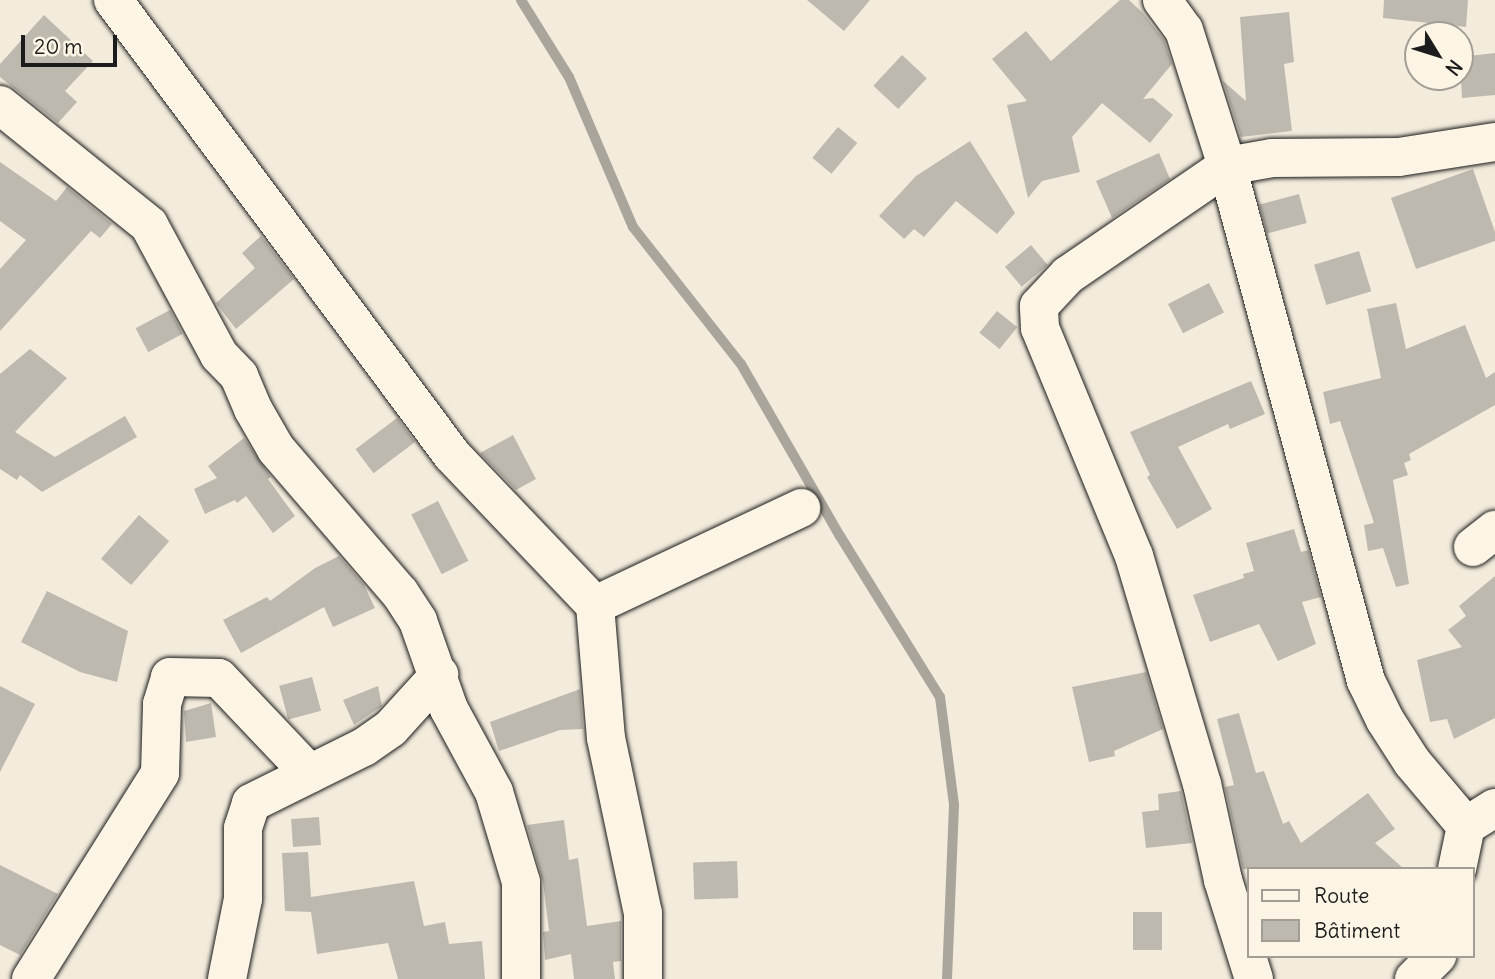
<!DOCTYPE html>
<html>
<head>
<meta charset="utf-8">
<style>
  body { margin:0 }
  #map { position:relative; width:1495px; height:979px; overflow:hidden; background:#f3ecdd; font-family:Delius,sans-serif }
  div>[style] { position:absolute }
  .stream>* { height:10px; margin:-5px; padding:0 5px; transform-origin:5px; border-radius:5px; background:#aaa59b }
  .building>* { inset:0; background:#beb9ae; transform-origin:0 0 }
  .roads { filter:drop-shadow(0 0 2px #1c1c1c) drop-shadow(0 0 2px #1c1c1c) }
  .street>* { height:38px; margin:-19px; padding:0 19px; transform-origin:19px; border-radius:19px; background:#fcf5e5 }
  span { translate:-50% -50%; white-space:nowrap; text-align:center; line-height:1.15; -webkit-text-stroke:5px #fcf5e5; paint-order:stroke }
  .legend { position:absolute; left:1247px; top:867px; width:228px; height:91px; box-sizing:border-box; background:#fcf5e5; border:2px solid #a29e95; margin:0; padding:9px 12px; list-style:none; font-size:21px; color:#1c1c1c }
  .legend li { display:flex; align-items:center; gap:14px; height:35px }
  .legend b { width:35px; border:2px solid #a29e95 }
  .north { position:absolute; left:1404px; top:21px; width:70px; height:70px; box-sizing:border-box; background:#fcf5e5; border:2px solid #a29e95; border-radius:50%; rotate:128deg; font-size:19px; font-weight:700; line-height:28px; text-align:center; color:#1c1c1c }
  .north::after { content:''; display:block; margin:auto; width:24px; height:32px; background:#1c1c1c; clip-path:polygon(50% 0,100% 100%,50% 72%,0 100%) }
  .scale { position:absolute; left:21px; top:35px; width:96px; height:32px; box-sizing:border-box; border:4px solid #1c1c1c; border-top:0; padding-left:9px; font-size:21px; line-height:24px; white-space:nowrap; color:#1c1c1c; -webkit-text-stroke:5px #fcf5e5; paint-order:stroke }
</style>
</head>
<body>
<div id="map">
  <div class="stream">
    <i style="left:521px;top:0;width:91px;rotate:58.1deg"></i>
    <i style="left:569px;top:77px;width:163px;rotate:66.9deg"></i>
    <i style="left:633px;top:227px;width:174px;rotate:51.8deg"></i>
    <i style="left:741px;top:364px;width:198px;rotate:60.1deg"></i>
    <i style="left:840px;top:536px;width:190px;rotate:58.2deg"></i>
    <i style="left:940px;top:697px;width:109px;rotate:82.6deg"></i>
    <i style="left:954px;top:805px;width:174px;rotate:92.3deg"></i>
  </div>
  <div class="building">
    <i style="clip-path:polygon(807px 0,870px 0,844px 31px)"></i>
    <i style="clip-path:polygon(1120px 0,1129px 0,1142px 12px,1164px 40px,1172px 64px,1143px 99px,1153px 98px,1173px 115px,1150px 143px,1102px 103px,1072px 137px,1080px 172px,1042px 181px,1028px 198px,1007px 105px,1027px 101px,992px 59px,1026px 31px,1051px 61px)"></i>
    <i style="clip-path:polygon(1384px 0,1468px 0,1466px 27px,1383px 18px)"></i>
    <i style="clip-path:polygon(1289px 12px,1294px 62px,1284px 64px,1292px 131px,1241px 137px,1223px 81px,1246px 101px,1240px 17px)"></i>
    <i style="clip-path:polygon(44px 15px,93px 61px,65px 91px,77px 102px,58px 123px,0 77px,0 64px)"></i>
    <i style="clip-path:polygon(1495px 53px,1495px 95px,1462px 98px,1460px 57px)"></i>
    <i style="left:902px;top:55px;width:34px;height:42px;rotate:43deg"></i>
    <i style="left:838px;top:127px;width:25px;height:40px;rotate:40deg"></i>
    <i style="clip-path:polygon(970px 141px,1015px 213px,997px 234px,956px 201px,924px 237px,914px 229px,904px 239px,879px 216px,916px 176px)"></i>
    <i style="clip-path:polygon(1159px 153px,1170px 179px,1112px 218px,1096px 181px)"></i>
    <i style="clip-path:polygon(0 162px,56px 201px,67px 187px,112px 224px,100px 238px,91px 231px,0 331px,0 269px,26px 240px,0 221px)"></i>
    <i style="clip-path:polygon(1473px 169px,1495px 232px,1495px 241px,1416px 269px,1391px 198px)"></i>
    <i style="left:1299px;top:194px;width:30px;height:41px;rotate:75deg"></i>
    <i style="clip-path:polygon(261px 236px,294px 279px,236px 329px,216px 303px,255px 268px,242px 253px)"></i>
    <i style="left:1031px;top:245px;width:26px;height:34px;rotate:50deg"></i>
    <i style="left:1359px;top:251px;width:42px;height:47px;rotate:73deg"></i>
    <i style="left:1209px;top:283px;width:33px;height:46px;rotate:63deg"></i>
    <i style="clip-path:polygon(1396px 303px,1406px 349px,1465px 325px,1486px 378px,1495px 372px,1495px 405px,1409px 454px,1411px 460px,1404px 463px,1408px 475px,1393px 480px,1409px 584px,1396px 587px,1383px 548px,1368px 551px,1364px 525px,1374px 523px,1340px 421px,1330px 424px,1323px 392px,1381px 378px,1367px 309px)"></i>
    <i style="left:170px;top:310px;width:27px;height:39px;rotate:62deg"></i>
    <i style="left:997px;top:311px;width:26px;height:28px;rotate:39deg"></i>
    <i style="clip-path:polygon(30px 349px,67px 378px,15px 432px,55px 457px,125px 416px,137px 437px,42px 492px,20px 475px,17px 480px,0 469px,0 374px)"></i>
    <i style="clip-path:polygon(1251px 381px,1265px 414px,1230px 429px,1228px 424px,1178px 447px,1212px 509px,1177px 529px,1147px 477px,1150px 475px,1130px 432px)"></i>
    <i style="left:397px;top:418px;width:30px;height:52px;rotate:53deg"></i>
    <i style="clip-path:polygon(513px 435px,536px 479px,516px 490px,480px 453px)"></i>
    <i style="clip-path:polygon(244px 438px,271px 477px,268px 479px,295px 516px,273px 533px,246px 496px,237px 503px,235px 500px,205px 514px,194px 489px,217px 478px,208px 466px)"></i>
    <i style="left:438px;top:501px;width:67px;height:30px;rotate:63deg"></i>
    <i style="left:139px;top:515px;width:40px;height:58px;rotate:41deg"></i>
    <i style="clip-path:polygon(1294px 529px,1301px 552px,1308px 550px,1321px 597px,1302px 602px,1316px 644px,1278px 661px,1259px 624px,1210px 642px,1193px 595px,1244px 578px,1243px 574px,1254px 571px,1246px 543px)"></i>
    <i style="clip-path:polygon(339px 556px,364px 585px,375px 608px,333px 627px,324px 607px,241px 653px,223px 620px,267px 597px,270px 601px,315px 568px)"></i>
    <i style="clip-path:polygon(1495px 576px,1495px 718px,1454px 739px,1447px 719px,1430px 722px,1417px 660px,1462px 647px,1448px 630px,1466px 616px,1459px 606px)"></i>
    <i style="clip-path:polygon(47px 591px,128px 631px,117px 682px,80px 672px,21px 642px)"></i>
    <i style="clip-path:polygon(1146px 672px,1163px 729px,1114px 751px,1115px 756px,1089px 762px,1072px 687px)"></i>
    <i style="left:312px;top:677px;width:35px;height:34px;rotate:75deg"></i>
    <i style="clip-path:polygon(0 686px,35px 704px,0 772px)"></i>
    <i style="clip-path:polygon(378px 686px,382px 706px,354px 725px,343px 700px)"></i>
    <i style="clip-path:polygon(580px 689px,583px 729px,560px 730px,499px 751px,490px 722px)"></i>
    <i style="clip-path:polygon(211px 703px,216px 737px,186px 742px,184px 711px)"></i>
    <i style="clip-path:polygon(1239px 713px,1256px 773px,1264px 771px,1283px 824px,1289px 821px,1301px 843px,1368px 793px,1395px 829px,1375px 843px,1404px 869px,1243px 869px,1225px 787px,1234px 785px,1217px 719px)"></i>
    <i style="clip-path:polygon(1181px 791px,1192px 843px,1146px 848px,1142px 812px,1159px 810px,1158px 794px)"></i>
    <i style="left:319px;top:817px;width:28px;height:28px;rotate:86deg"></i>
    <i style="clip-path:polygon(564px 820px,569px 860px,578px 858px,587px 926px,621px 921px,621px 961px,613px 962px,615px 979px,574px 979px,571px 954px,545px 960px,543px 932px,549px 931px,543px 882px,527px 825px)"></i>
    <i style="clip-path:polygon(308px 852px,311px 897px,414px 881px,424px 926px,445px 922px,449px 944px,482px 941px,485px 979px,398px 979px,388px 943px,317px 954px,311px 912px,285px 911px,282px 853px)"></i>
    <i style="left:737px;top:861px;width:37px;height:44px;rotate:88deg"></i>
    <i style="clip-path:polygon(0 865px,58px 894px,20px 955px,0 945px)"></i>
    <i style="left:1133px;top:912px;width:29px;height:38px"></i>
  </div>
  <div class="roads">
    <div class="street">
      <i style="left:113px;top:0;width:567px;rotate:53.31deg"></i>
      <i style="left:452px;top:455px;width:207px;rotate:46.4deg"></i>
      <i style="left:595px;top:605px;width:133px;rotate:85.3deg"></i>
      <i style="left:606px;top:738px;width:179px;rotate:78.1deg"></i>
      <i style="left:643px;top:913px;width:66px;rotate:90deg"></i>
      <i style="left:1162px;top:0;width:37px;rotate:54deg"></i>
      <i style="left:1184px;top:30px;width:143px;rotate:72.5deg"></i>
      <i style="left:1227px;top:166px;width:533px;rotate:74.9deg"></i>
      <i style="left:1366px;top:681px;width:43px;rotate:64deg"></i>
      <i style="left:1385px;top:720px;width:50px;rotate:57.3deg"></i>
      <i style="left:1412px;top:762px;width:84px;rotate:49.8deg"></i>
      <i style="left:0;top:105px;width:191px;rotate:38.8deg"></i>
      <i style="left:149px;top:225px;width:148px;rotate:61.7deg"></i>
      <i style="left:219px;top:355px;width:29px;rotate:46deg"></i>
      <i style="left:239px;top:376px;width:36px;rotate:67deg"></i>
      <i style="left:253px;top:409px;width:46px;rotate:60.1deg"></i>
      <i style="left:276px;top:449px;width:190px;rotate:49.3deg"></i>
      <i style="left:400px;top:593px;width:33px;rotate:57deg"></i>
      <i style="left:418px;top:621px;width:93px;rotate:70.6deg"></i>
      <i style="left:449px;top:709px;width:94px;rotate:61.5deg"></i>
      <i style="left:494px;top:792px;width:94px;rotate:73.3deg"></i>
      <i style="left:521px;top:882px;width:97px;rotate:90deg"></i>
      <i style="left:1473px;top:547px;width:28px;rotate:-38deg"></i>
      <i style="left:595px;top:605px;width:228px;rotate:-25.2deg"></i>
      <i style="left:1457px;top:869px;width:44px;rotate:-78.2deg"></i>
      <i style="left:1466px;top:826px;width:34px;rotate:-32deg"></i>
      <i style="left:31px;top:979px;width:243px;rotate:-57.9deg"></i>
      <i style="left:160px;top:773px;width:69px;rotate:-88.3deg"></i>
      <i style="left:162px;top:704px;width:28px;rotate:-73deg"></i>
      <i style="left:170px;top:677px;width:49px;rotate:1.2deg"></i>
      <i style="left:219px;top:678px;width:132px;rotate:46.5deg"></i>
      <i style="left:227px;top:979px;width:82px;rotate:-78.7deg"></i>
      <i style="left:243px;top:899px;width:71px;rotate:-90deg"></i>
      <i style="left:243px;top:828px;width:26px;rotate:-72deg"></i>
      <i style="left:251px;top:803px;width:126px;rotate:-26.4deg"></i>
      <i style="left:364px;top:747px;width:33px;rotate:-35deg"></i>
      <i style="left:391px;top:728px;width:72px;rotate:-47.8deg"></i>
      <i style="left:1254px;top:979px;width:104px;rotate:-107.4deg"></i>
      <i style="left:1223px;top:880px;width:98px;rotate:-102.3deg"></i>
      <i style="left:1202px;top:784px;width:238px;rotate:-106.6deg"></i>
      <i style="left:1134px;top:556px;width:247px;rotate:-112.4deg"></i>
      <i style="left:1040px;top:328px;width:22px;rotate:-93deg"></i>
      <i style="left:1039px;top:306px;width:42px;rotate:-46.9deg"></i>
      <i style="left:1068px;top:275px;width:193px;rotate:-34.4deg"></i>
      <i style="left:1227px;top:166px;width:46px;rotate:-10.1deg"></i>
      <i style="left:1272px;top:158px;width:127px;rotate:-0.5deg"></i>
      <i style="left:1399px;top:157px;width:97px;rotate:-8.9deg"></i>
      <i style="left:1414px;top:979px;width:33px;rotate:-45deg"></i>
    </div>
  </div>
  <ul class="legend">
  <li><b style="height:9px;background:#fcf5e5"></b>Route</li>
  <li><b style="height:19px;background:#beb9ae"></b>Bâtiment</li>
  </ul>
  <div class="north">N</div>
  <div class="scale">20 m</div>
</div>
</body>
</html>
